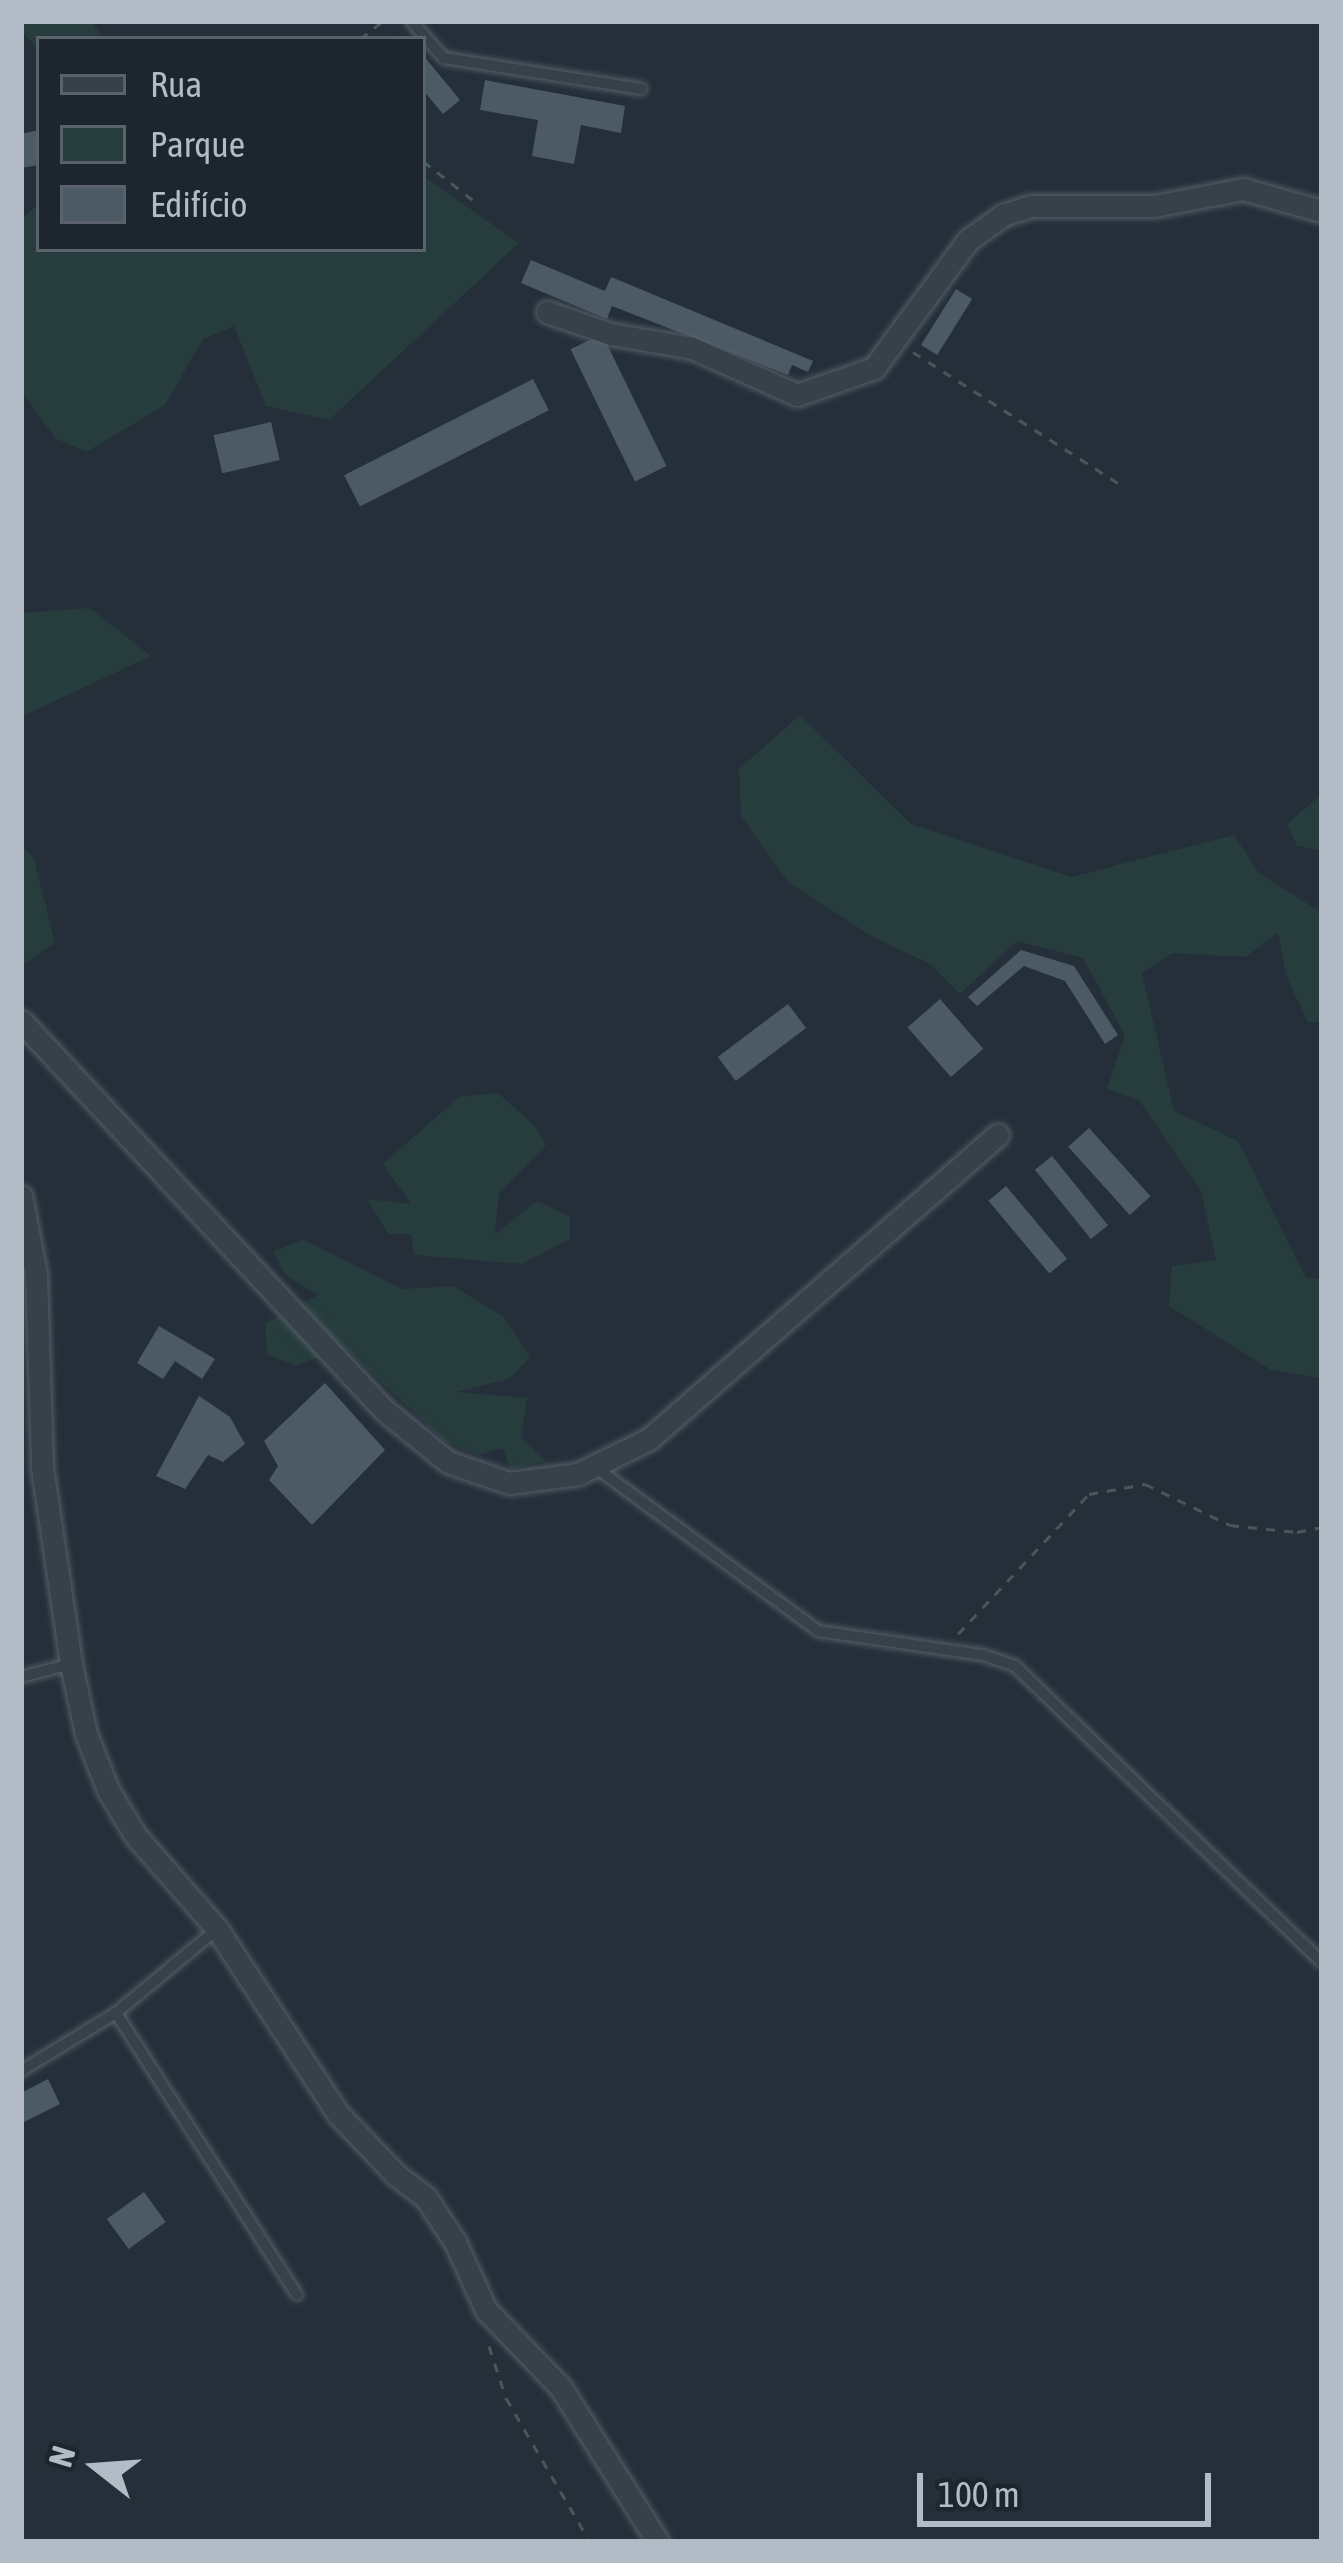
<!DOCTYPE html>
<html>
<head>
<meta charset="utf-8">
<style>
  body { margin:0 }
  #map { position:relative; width:1343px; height:2563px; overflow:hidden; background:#242f3a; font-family:"Asap Condensed",sans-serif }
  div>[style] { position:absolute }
  .green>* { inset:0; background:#273c3c }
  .building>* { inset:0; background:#4c5a65; transform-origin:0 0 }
  .path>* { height:3px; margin-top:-1.5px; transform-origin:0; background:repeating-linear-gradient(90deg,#45595a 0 9px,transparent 0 18px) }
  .roads { filter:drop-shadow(0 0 3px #555f68) drop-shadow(0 0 3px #555f68) }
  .lane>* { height:10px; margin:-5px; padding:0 5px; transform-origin:5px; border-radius:5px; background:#37414a }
  .street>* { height:21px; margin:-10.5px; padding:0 10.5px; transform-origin:10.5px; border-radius:10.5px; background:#37414a }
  span { translate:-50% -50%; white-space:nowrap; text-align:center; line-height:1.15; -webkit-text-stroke:9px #1d262f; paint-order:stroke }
  .frame { position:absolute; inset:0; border:24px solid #b3bcc6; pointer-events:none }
  .legend { position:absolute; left:36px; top:36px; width:390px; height:216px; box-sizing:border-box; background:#1d262f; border:3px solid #59626b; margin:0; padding:15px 21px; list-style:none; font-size:36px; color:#b3bcc6 }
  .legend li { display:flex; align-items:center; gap:24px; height:60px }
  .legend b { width:60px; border:3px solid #59626b }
  .north { position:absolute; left:36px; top:2407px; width:120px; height:120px; -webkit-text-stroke:9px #1d262f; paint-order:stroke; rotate:287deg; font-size:33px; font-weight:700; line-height:48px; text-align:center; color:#b3bcc6 }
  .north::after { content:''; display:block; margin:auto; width:42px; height:54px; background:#b3bcc6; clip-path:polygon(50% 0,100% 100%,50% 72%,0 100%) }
  .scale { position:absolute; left:917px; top:2473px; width:294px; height:54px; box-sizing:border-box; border:6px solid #b3bcc6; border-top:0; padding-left:15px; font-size:36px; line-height:42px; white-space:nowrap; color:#b3bcc6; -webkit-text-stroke:9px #1d262f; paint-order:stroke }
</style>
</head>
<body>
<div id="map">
  <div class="green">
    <i style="clip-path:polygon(21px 21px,92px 21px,103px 39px,39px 39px,39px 51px,21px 30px)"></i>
    <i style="clip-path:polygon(423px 176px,519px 243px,329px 420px,266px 406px,234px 326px,203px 339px,165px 405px,86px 452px,55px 438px,21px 390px,21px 219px,39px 204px,39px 249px,423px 249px)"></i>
    <i style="clip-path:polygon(90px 608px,151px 656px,21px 717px,21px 613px)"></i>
    <i style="clip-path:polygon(800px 715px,911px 824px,1071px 877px,1234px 835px,1259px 873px,1322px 913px,1322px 1022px,1308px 1022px,1287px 978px,1278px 932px,1246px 957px,1172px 953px,1142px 973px,1174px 1111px,1238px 1141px,1306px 1278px,1322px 1279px,1322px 1378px,1271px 1370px,1169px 1306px,1172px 1266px,1216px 1260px,1201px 1191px,1139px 1100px,1107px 1089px,1125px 1035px,1083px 958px,1017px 941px,960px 994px,930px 964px,873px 937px,788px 882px,741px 816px,739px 769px)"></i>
    <i style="clip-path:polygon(1322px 794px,1322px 850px,1297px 846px,1287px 824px)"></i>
    <i style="clip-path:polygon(21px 846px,34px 858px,55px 943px,21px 966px)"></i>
    <i style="clip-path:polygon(498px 1093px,535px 1126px,546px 1145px,499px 1194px,495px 1234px,537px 1201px,570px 1216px,570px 1239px,522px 1264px,414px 1255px,411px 1234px,388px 1234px,367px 1199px,411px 1204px,383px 1164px,459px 1097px)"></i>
    <i style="clip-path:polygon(304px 1240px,402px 1289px,453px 1286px,504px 1317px,530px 1357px,509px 1379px,456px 1392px,527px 1398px,521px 1437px,546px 1461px,510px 1469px,503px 1448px,477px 1455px,444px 1441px,345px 1348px,295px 1366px,267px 1354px,265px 1323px,318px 1295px,285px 1275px,273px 1251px)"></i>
  </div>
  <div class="building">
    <i style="clip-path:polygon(423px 55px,460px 100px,443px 114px,423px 90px)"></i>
    <i style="clip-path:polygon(485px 80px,625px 106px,621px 133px,581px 125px,574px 164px,532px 156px,538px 120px,480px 110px)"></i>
    <i style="clip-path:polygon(39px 130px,39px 165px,21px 168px,21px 134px)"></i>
    <i style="clip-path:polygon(531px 260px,605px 291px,611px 277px,813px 361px,808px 372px,792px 365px,788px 375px,612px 306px,607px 319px,521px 283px)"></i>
    <i style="left:956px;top:289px;width:19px;height:66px;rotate:32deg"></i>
    <i style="left:602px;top:334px;width:147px;height:35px;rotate:64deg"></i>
    <i style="left:533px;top:379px;width:35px;height:212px;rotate:63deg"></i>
    <i style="left:271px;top:422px;width:39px;height:59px;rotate:77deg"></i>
    <i style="clip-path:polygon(1021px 950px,1074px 966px,1118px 1035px,1105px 1044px,1065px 981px,1024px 966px,977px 1006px,968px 997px)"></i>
    <i style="left:940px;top:999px;width:66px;height:43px;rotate:49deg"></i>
    <i style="left:788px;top:1004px;width:30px;height:88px;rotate:53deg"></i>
    <i style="left:1089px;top:1128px;width:92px;height:28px;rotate:48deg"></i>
    <i style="left:1052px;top:1156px;width:89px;height:22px;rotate:51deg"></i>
    <i style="left:1006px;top:1186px;width:95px;height:23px;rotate:50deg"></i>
    <i style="clip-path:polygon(159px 1326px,215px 1359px,202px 1379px,175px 1361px,163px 1379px,137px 1363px)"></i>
    <i style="clip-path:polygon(325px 1383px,385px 1450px,312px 1525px,269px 1480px,278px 1466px,264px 1441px)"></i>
    <i style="clip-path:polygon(199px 1396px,230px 1417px,245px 1444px,223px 1462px,208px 1455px,185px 1489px,156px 1476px)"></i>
    <i style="clip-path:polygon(48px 2079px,60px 2104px,22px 2123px,21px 2093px)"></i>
    <i style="left:144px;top:2192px;width:37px;height:46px;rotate:54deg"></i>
  </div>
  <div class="path">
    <i style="left:360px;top:39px;width:29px;rotate:-38deg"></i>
    <i style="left:423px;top:161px;width:70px;rotate:38deg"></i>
    <i style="left:913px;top:352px;width:247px;rotate:32.6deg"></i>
    <i style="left:958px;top:1634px;width:192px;rotate:-46.9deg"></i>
    <i style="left:1089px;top:1494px;width:57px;rotate:-10.1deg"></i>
    <i style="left:1145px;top:1484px;width:94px;rotate:25.8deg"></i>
    <i style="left:1230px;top:1525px;width:67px;rotate:6deg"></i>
    <i style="left:1297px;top:1532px;width:25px;rotate:-11deg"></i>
    <i style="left:489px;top:2346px;width:55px;rotate:71.9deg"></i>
    <i style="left:506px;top:2398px;width:167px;rotate:59.7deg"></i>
  </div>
  <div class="roads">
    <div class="lane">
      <i style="left:411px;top:21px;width:50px;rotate:48.3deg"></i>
      <i style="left:444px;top:58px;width:200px;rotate:8.9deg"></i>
      <i style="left:595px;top:1467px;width:277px;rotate:36.3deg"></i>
      <i style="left:818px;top:1631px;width:167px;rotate:8.3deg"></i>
      <i style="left:983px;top:1655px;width:34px;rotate:19deg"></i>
      <i style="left:1015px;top:1666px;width:426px;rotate:44deg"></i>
      <i style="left:21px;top:1677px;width:52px;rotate:-14.6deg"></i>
      <i style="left:116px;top:2013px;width:335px;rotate:57.3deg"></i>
      <i style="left:21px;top:2071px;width:111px;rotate:-31.4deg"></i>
      <i style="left:116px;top:2013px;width:131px;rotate:-39.7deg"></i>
    </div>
    <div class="street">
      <i style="left:547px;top:312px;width:68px;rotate:19deg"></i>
      <i style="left:611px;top:334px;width:82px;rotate:9.8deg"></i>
      <i style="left:692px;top:348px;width:115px;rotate:24.1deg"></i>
      <i style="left:797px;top:395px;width:82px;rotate:-19.3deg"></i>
      <i style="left:874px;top:368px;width:159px;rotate:-53.7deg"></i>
      <i style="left:968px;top:240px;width:43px;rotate:-35.5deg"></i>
      <i style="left:1003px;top:215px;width:29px;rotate:-18deg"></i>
      <i style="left:1031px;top:206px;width:123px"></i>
      <i style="left:1154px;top:206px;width:91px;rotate:-10.8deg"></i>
      <i style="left:1243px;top:189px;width:82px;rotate:15.6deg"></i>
      <i style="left:21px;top:1021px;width:532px;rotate:46.98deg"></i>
      <i style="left:384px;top:1410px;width:82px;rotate:39.1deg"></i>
      <i style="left:448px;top:1462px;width:65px;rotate:19deg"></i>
      <i style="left:509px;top:1483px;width:70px;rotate:-7.4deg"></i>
      <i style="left:578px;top:1474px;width:79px;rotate:-26.2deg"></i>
      <i style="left:649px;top:1439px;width:463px;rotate:-41.1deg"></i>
      <i style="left:21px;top:1196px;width:79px;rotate:79.1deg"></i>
      <i style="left:36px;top:1274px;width:193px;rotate:88.2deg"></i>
      <i style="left:42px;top:1467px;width:199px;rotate:81.6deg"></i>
      <i style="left:71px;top:1664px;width:72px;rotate:77.9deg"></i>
      <i style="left:86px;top:1734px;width:60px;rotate:68.6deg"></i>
      <i style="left:108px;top:1790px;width:52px;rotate:59deg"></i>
      <i style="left:135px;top:1835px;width:125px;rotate:48.9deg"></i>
      <i style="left:217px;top:1929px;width:221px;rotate:56.8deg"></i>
      <i style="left:338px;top:2114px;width:84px;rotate:46.4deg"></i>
      <i style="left:396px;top:2175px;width:38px;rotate:37deg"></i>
      <i style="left:426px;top:2198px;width:53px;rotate:56.6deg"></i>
      <i style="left:455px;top:2242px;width:75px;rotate:65.5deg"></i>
      <i style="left:486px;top:2310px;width:108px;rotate:46.1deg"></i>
      <i style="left:561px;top:2388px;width:182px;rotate:57.8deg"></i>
    </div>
  </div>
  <div class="frame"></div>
  <ul class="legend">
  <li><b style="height:15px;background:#37414a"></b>Rua</li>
  <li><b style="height:33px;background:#273c3c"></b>Parque</li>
  <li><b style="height:33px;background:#4c5a65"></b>Edifício</li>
  </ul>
  <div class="north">N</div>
  <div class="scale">100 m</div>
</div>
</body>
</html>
